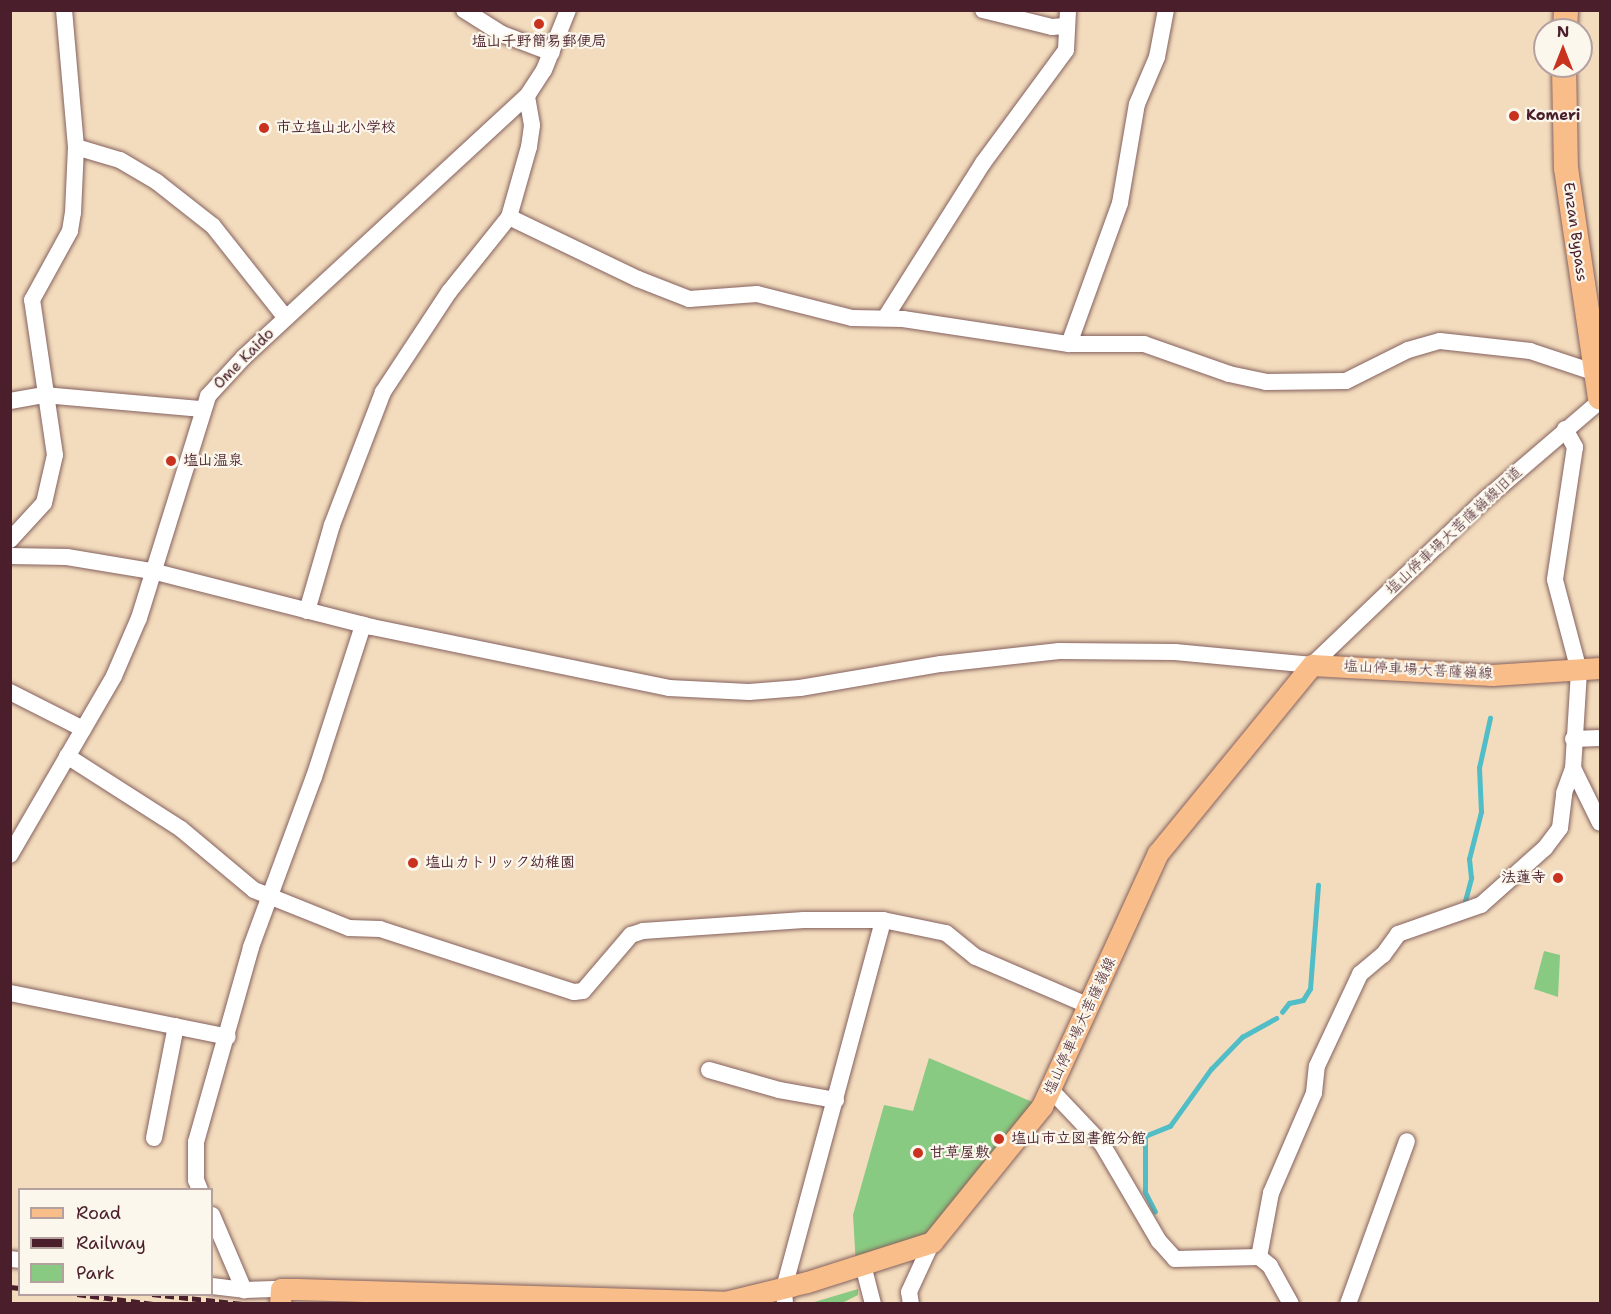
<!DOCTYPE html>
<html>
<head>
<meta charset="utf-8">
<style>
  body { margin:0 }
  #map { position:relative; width:1611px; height:1314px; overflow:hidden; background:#f3dcbd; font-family:"Shantell Sans","Klee One",sans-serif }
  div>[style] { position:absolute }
  .green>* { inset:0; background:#89ca82 }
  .stream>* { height:4.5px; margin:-2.25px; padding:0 2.25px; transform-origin:2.25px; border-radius:2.25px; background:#50bdc7 }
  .roads { filter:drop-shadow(0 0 2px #85615e) drop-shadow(0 0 2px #85615e) }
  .minor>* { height:16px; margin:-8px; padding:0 8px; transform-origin:8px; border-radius:8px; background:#fff }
  .major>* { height:21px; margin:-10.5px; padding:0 10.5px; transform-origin:10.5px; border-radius:10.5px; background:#f8bd89 }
  .highway>* { height:24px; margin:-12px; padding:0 12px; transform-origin:12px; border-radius:12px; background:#f8bd89 }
  .rail>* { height:4.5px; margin-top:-2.25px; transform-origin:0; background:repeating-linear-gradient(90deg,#4a1f2b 0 9px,transparent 0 13.5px) }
  .dots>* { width:16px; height:16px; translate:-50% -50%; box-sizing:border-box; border:3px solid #fbf7ec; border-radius:50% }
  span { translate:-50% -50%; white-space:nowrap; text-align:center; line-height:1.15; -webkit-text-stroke:4.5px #fbf7ec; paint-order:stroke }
  .poi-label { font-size:15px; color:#4a1f2b; font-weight:700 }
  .left { translate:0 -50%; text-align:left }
  .right { translate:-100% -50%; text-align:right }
  .street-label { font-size:15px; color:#4a1f2b }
  .frame { position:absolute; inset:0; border:12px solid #4a1f2b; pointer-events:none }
  .legend { position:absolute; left:18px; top:1188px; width:195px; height:108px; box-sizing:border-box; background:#fbf7ec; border:2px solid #b4a19f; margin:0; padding:8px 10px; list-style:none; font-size:18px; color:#4a1f2b }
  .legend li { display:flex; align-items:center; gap:12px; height:30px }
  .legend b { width:30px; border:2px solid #b4a19f }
  .north { position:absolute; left:1533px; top:18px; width:60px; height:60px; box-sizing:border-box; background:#fbf7ec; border:2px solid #b4a19f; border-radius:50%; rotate:0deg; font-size:16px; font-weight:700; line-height:24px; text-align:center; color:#4a1f2b }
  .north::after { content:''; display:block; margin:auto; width:21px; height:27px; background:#c8321e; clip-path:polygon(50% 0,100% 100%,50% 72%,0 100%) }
</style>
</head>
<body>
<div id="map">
  <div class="green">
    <i style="clip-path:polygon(1544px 951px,1560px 955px,1558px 997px,1534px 989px)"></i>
    <i style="clip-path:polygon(929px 1058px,1042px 1106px,941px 1232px,856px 1266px,853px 1215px,884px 1105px,913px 1111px)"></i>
    <i style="clip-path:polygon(858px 1289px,858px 1295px,842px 1303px,811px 1303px)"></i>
  </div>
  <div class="stream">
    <i style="left:1465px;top:901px;width:24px;rotate:-75deg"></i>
    <i style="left:1471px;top:878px;width:19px;rotate:-96deg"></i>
    <i style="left:1469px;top:859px;width:49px;rotate:-75.7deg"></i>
    <i style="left:1481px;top:812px;width:44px;rotate:-92.6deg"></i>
    <i style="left:1479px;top:768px;width:51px;rotate:-77.6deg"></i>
    <i style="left:1282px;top:1012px;width:11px;rotate:-52deg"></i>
    <i style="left:1289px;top:1003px;width:14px;rotate:-12deg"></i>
    <i style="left:1303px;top:1000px;width:13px;rotate:-58deg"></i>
    <i style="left:1310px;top:989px;width:104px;rotate:-85.6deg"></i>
    <i style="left:1155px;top:1212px;width:22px;rotate:-117deg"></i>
    <i style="left:1145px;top:1192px;width:56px;rotate:-90deg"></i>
    <i style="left:1145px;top:1136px;width:27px;rotate:-22deg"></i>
    <i style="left:1170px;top:1126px;width:70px;rotate:-54.3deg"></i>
    <i style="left:1211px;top:1069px;width:45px;rotate:-45.9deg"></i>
    <i style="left:1242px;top:1037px;width:39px;rotate:-29deg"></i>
  </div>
  <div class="roads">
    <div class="minor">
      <i style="left:464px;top:10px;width:45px;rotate:32.3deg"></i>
      <i style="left:502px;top:34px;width:53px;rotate:20.8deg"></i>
      <i style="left:983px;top:10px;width:71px;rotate:13.8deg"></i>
      <i style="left:1052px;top:27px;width:13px;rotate:-4deg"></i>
      <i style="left:76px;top:147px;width:46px;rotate:16.5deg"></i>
      <i style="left:120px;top:160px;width:43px;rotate:30.7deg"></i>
      <i style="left:157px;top:182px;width:71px;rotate:38.2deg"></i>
      <i style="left:213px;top:226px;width:117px;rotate:51.6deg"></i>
      <i style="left:509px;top:217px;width:143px;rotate:25.7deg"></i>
      <i style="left:638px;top:279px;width:55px;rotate:21.4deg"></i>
      <i style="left:689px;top:299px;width:68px;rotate:-4.2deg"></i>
      <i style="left:757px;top:294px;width:98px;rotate:14.2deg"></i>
      <i style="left:852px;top:318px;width:51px;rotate:1.1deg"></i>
      <i style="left:903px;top:319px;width:168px;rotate:8.6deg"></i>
      <i style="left:1069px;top:344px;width:75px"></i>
      <i style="left:1144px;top:344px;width:90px;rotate:19.4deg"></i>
      <i style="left:1229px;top:374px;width:38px;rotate:12deg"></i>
      <i style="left:1266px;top:382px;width:80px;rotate:-0.7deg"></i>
      <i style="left:1346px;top:381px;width:69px;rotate:-26.6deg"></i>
      <i style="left:1408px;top:350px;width:33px;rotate:-16deg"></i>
      <i style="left:1440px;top:341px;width:91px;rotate:6.3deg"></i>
      <i style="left:1530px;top:351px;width:70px;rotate:18.4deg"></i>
      <i style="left:885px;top:318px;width:183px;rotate:-57.7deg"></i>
      <i style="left:983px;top:163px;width:140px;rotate:-53.7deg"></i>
      <i style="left:1066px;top:50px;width:40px;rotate:-87.1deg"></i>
      <i style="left:1069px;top:344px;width:150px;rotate:-70.1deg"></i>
      <i style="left:1120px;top:203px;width:100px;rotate:-80.3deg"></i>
      <i style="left:1137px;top:104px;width:51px;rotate:-66.9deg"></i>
      <i style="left:1157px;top:57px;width:48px;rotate:-79.2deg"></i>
      <i style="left:10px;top:401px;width:35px;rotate:-10deg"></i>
      <i style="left:44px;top:395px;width:159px;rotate:5.1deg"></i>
      <i style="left:1565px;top:429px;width:21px;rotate:61deg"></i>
      <i style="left:1575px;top:447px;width:134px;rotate:98.6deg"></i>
      <i style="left:1555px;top:580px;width:94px;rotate:75.2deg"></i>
      <i style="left:1579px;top:671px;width:97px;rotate:93.5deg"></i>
      <i style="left:1573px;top:768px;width:61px;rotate:63.9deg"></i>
      <i style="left:10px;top:540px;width:50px;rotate:-47.4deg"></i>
      <i style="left:44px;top:503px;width:49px;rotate:-77.1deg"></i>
      <i style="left:55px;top:455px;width:157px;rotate:-98.4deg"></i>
      <i style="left:32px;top:300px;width:79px;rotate:-61.2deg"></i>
      <i style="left:70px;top:231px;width:18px;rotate:-81deg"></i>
      <i style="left:73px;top:213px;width:66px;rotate:-87.4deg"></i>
      <i style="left:76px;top:147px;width:138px;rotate:-95deg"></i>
      <i style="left:10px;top:556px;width:57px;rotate:1deg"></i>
      <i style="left:67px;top:557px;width:86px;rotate:9.4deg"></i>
      <i style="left:152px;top:571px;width:227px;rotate:14.3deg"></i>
      <i style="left:372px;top:627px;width:303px;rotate:11.6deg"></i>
      <i style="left:669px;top:688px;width:80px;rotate:2.9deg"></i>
      <i style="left:749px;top:692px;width:51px;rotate:-4.5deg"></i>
      <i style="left:800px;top:688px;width:143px;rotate:-9.7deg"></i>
      <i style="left:941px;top:664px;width:119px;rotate:-6.3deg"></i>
      <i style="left:1059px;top:651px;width:116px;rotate:0.5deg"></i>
      <i style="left:1175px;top:652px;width:138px;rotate:5.4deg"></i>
      <i style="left:1312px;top:665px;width:243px;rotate:-43.7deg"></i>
      <i style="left:1488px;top:497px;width:148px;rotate:-40.6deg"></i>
      <i style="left:307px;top:611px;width:90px;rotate:-73.8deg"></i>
      <i style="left:332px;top:525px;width:142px;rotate:-69deg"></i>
      <i style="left:383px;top:392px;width:120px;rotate:-56.6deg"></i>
      <i style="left:449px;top:292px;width:96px;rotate:-51.3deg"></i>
      <i style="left:509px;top:217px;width:73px;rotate:-74.1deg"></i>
      <i style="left:529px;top:147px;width:22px;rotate:-82deg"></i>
      <i style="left:532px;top:125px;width:29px;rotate:-100deg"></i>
      <i style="left:10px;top:692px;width:82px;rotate:26.9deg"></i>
      <i style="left:1573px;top:739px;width:27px;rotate:-2deg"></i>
      <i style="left:67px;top:756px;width:135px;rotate:32.6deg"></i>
      <i style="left:181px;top:829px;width:95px;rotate:39.9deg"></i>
      <i style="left:254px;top:890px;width:102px;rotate:21.8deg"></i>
      <i style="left:349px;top:928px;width:31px;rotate:2deg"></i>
      <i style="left:380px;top:929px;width:204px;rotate:18deg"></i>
      <i style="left:574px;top:992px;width:9px;rotate:-6deg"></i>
      <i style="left:583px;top:991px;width:74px;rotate:-49.4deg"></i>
      <i style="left:631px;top:935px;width:13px;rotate:-18deg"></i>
      <i style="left:643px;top:931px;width:161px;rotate:-3.9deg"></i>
      <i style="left:804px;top:920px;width:79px"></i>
      <i style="left:883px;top:920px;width:64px;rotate:11.7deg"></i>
      <i style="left:946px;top:933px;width:38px;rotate:39deg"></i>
      <i style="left:976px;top:957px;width:123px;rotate:23.4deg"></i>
      <i style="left:10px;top:855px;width:207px;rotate:-59.8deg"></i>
      <i style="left:114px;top:676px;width:63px;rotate:-66.7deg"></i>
      <i style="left:139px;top:618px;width:232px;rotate:-72.7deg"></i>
      <i style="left:208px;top:396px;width:53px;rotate:-47.3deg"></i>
      <i style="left:244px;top:357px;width:385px;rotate:-42.7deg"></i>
      <i style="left:527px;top:96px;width:31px;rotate:-57deg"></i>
      <i style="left:544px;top:70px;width:65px;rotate:-68.2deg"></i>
      <i style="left:10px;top:993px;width:222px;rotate:11.4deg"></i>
      <i style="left:709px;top:1070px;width:73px;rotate:15.9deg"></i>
      <i style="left:779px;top:1090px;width:58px;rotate:10deg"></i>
      <i style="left:1051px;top:1090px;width:74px;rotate:46.6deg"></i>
      <i style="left:1102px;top:1144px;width:113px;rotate:59.6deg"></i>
      <i style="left:1159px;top:1241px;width:24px;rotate:48deg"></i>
      <i style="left:1175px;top:1259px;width:84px;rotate:-1.4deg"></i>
      <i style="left:1259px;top:1257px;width:14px;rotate:39deg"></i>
      <i style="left:1270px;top:1266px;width:43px;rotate:61.1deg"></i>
      <i style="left:154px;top:1138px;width:114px;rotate:-78.9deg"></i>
      <i style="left:200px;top:1190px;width:11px;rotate:-112deg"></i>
      <i style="left:196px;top:1180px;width:38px;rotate:-90deg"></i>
      <i style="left:196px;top:1142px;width:203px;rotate:-74.2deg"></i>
      <i style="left:251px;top:947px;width:181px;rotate:-69.7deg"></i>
      <i style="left:314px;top:777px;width:160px;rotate:-72.1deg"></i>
      <i style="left:212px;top:1215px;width:82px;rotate:66.9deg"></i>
      <i style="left:1259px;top:1257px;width:65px;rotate:-79.4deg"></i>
      <i style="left:1271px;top:1193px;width:109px;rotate:-66.7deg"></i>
      <i style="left:1314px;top:1093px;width:27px;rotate:-84deg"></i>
      <i style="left:1317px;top:1066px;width:102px;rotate:-64.9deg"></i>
      <i style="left:1360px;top:974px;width:30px;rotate:-40deg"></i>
      <i style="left:1383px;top:955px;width:26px;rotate:-54deg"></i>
      <i style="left:1398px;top:934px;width:88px;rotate:-19.3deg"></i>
      <i style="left:1481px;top:905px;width:86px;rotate:-41.7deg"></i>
      <i style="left:1545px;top:848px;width:25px;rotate:-53deg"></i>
      <i style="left:1560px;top:828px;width:35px;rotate:-83deg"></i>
      <i style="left:1564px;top:793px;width:27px;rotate:-70deg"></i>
      <i style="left:10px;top:1259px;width:10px;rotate:6deg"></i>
      <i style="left:863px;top:1265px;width:40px;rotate:75.6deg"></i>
      <i style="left:212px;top:1286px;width:32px;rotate:7deg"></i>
      <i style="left:244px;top:1290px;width:37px;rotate:-2deg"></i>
      <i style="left:785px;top:1304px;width:16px;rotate:-94deg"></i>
      <i style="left:784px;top:1288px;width:381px;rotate:-74.9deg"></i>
      <i style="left:911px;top:1304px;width:12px;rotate:-99deg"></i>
      <i style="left:909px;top:1292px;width:55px;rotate:-65.3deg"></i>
      <i style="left:1348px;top:1304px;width:173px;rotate:-70.1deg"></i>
    </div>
    <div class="major">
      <i style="left:280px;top:1304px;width:15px;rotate:-86deg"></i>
      <i style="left:281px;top:1289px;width:16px"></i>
      <i style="left:297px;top:1289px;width:428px;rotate:1.7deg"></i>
      <i style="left:725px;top:1302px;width:84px;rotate:-13.7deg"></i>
      <i style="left:807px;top:1282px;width:131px;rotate:-17.7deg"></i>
      <i style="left:932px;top:1242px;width:175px;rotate:-51deg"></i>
      <i style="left:1042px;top:1106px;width:278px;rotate:-65.4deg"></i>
      <i style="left:1158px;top:853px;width:243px;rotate:-50.7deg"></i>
      <i style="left:1312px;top:665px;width:180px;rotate:3.2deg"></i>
      <i style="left:1492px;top:675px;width:108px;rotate:-3.7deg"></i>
    </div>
    <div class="highway">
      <i style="left:1565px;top:30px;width:20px;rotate:-87deg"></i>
      <i style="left:1564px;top:66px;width:102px;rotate:88.9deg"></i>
      <i style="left:1566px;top:168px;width:232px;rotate:81.6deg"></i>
    </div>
  </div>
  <div class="rail">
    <i style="left:10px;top:1287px;width:10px;rotate:6deg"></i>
    <i style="left:77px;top:1294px;width:77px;rotate:7.5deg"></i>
    <i style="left:152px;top:1294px;width:91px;rotate:6.3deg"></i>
  </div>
  <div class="dots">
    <i style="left:539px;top:24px;background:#c8321e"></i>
    <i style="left:1514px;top:116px;background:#c8321e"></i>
    <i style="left:264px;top:128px;background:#c8321e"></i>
    <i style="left:171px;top:461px;background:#c8321e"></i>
    <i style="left:413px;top:863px;background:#c8321e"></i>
    <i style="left:1558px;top:878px;background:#c8321e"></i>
    <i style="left:999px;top:1139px;background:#c8321e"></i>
    <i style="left:918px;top:1153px;background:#c8321e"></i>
  </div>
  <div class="poi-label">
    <span style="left:539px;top:42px">塩山千野簡易郵便局</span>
    <span class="left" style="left:1526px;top:116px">Komeri</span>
    <span class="left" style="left:276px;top:128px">市立塩山北小学校</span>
    <span class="left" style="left:183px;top:461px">塩山温泉</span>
    <span class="left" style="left:425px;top:863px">塩山カトリック幼稚園</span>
    <span class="right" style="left:1546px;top:878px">法蓮寺</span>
    <span class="left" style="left:1011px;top:1139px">塩山市立図書館分館</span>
    <span class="left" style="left:930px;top:1153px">甘草屋敷</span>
  </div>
  <div class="street-label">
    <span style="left:1575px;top:232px;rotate:82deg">Enzan Bypass</span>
    <span style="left:244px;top:359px;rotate:-45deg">Ome Kaido</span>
    <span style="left:1454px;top:531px;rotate:-43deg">塩山停車場大菩薩嶺線旧道</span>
    <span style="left:1418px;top:670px;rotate:3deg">塩山停車場大菩薩嶺線</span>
    <span style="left:1080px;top:1026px;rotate:-65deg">塩山停車場大菩薩嶺線</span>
  </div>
  <div class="frame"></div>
  <ul class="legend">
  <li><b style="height:8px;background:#f8bd89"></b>Road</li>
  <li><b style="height:8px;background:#4a1f2b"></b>Railway</li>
  <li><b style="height:16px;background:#89ca82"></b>Park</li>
  </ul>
  <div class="north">N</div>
</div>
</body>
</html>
